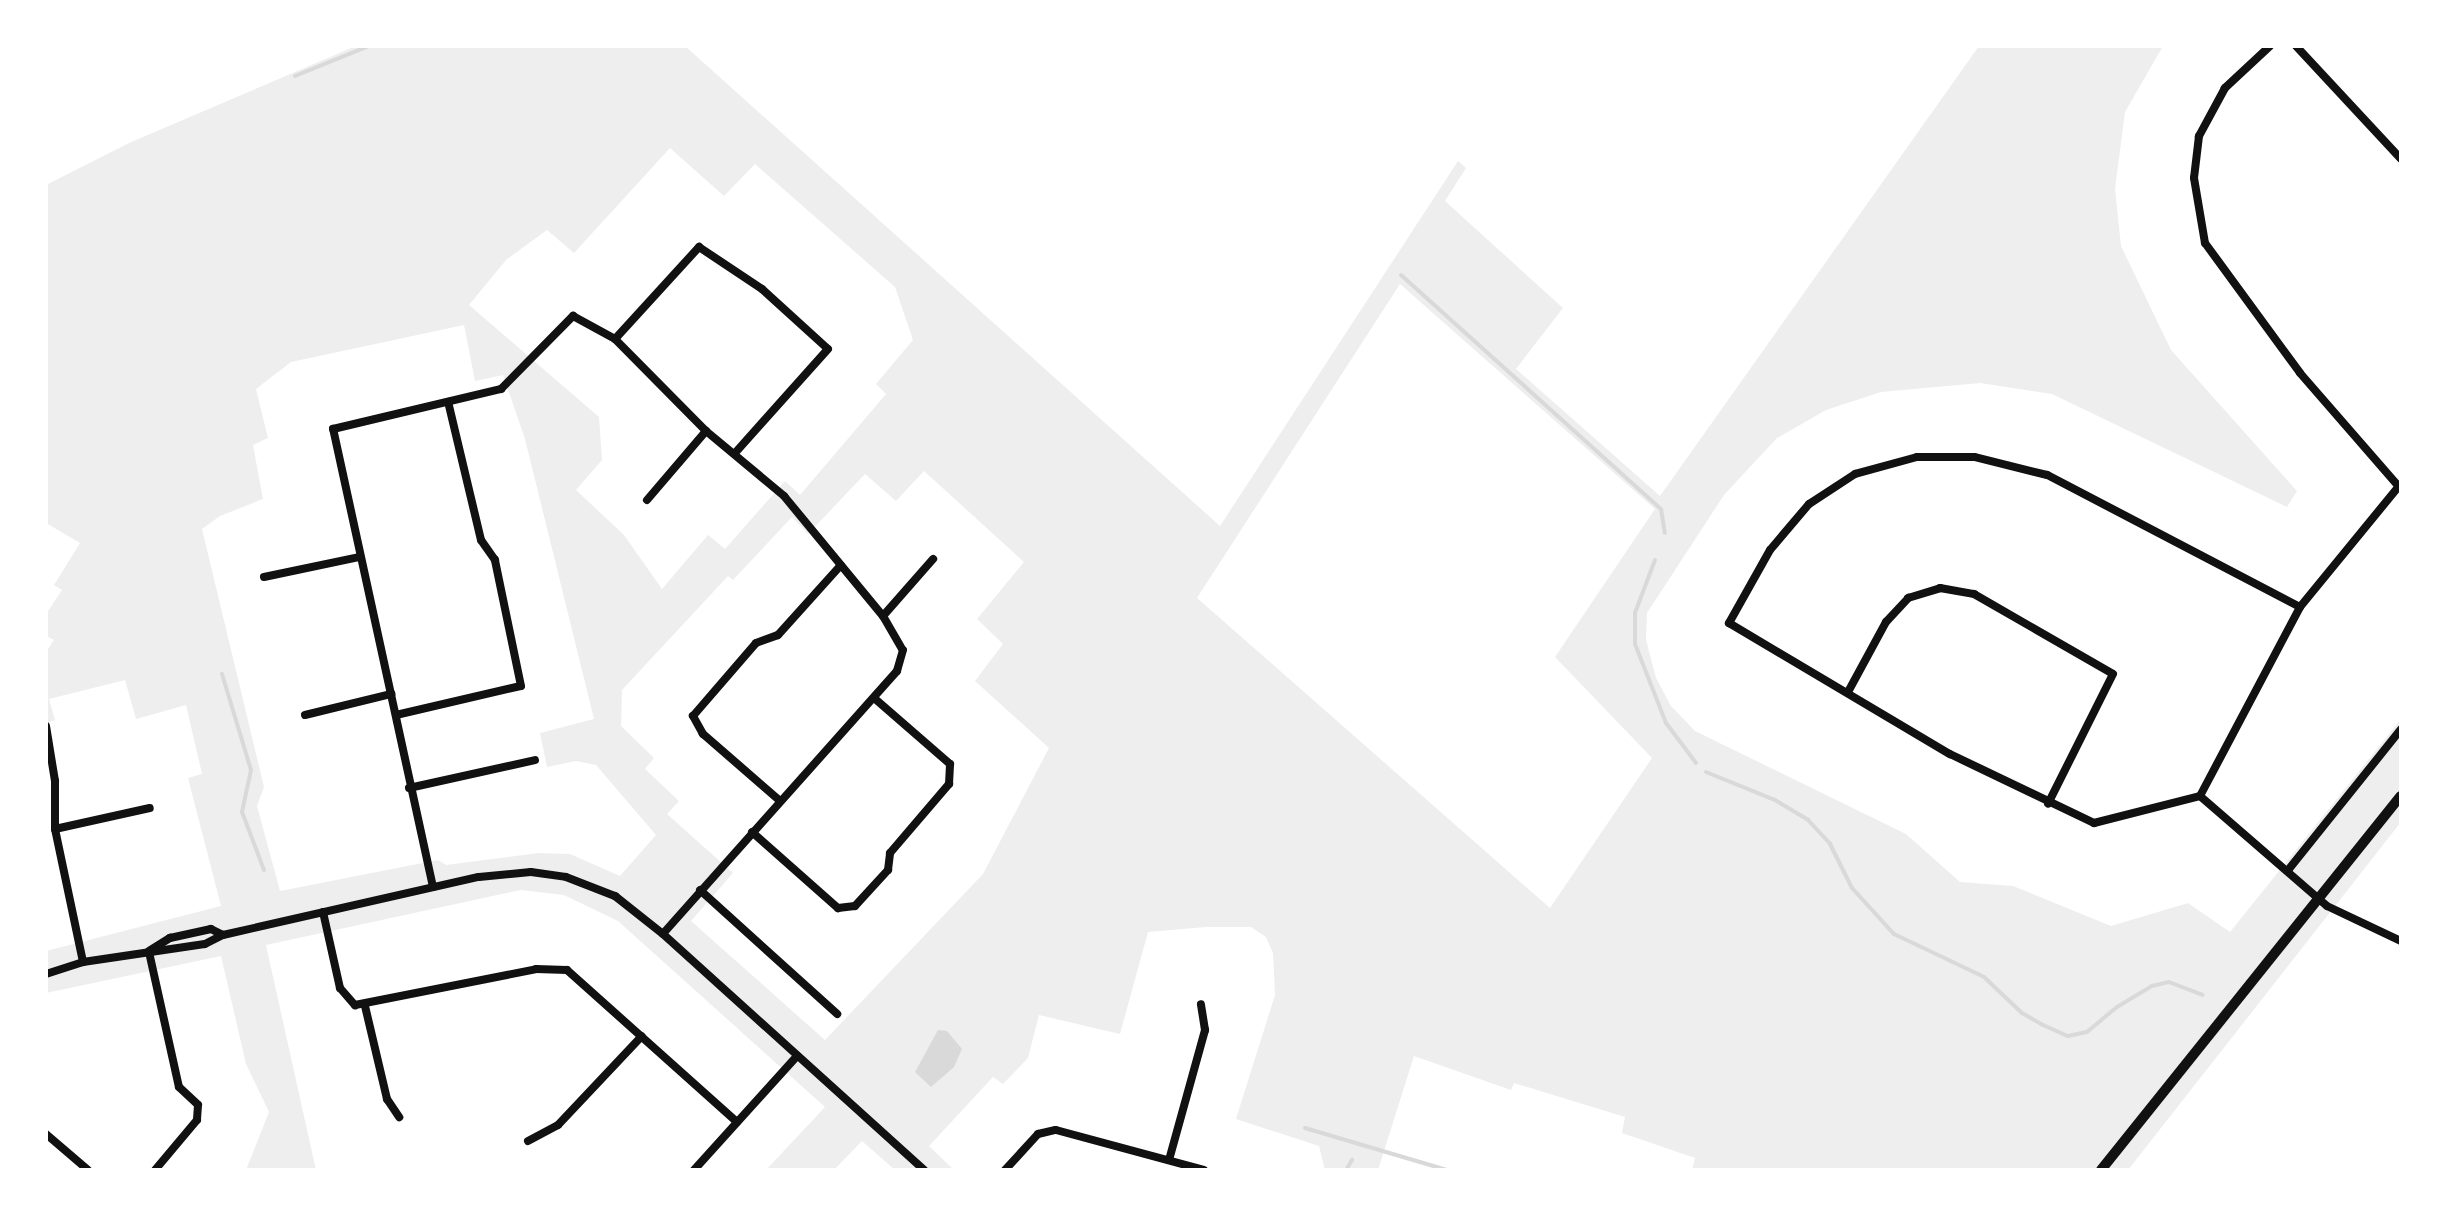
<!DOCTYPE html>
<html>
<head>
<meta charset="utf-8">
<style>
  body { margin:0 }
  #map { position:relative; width:2447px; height:1216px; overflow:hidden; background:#fff; font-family:"Public Sans",sans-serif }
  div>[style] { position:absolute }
  .green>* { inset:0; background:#eee }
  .water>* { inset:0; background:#d9d9d9 }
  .stream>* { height:4px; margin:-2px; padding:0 2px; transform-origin:2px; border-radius:2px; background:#d9d9d9 }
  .minor>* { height:8px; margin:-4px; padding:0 4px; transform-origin:4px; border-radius:4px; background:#111 }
  .tertiary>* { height:10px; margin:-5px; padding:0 5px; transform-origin:5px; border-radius:5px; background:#111 }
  span { translate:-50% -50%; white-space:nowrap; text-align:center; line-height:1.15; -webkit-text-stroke:6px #fff; paint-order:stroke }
  .frame { position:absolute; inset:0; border:48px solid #fff; pointer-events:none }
</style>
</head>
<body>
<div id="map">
  <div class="green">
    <i style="clip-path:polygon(evenodd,356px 46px,685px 46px,1220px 526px,1458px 161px,1466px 168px,1445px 201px,1563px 308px,1516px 369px,1660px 496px,1979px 46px,2163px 46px,2125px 112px,2115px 189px,2121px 246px,2171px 350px,2297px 491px,2287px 507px,2052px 394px,1980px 383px,1881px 392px,1826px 410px,1777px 438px,1724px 495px,1647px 613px,1646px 640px,1656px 678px,1671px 706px,1695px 731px,1906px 834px,1960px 882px,2013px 886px,2111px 926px,2188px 903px,2230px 932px,2401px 719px,2401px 822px,2128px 1170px,1692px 1170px,1695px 1158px,1622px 1133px,1625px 1117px,1514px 1083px,1511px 1090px,1414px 1056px,1378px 1170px,1325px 1170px,1319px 1146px,1236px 1119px,1275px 995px,1273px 953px,1266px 937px,1251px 927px,1206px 927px,1148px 932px,1120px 1034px,1039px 1015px,1028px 1058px,1003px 1084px,993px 1077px,929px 1146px,954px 1170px,895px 1170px,862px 1141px,834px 1170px,766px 1170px,825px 1107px,618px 921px,564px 895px,521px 890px,266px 945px,316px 1170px,246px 1170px,269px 1112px,246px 1064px,221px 956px,46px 993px,46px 951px,221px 906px,188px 778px,202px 774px,186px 705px,136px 719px,125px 680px,49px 699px,55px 720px,46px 723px,46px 652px,54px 640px,46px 636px,46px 614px,62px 590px,54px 585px,80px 543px,46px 523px,46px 185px,129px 143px,356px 46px,670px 148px,724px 196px,755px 164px,895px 287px,913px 340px,876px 384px,886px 394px,800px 495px,785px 481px,725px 549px,708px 535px,662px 589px,624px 535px,576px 490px,602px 460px,599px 417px,469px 305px,506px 260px,547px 230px,574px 253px,670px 148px,356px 46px,1400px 284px,1655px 509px,1555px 657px,1652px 758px,1550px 908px,1197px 598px,1400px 284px,356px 46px,464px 325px,475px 381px,503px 375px,525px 439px,594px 719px,540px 733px,547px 767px,576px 761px,596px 765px,656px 835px,620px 876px,570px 854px,539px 853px,446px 865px,438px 860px,280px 891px,257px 806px,264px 787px,202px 529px,220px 516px,263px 499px,253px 445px,268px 438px,256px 389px,291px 362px,464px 325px,356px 46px,924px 471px,1024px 562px,977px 619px,1003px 644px,975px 681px,1049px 748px,983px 874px,825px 1040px,691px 921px,733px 873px,667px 814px,679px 801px,645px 769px,654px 758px,621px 726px,622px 690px,728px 576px,733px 580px,792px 517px,808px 534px,865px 474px,896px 501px,924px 471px)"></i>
  </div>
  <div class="water">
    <i style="clip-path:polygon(938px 1030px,947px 1031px,962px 1049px,954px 1067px,931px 1087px,915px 1072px)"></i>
  </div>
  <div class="stream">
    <i style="left:295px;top:76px;width:80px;rotate:-22.1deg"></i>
    <i style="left:1401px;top:275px;width:350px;rotate:42deg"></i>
    <i style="left:1661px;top:509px;width:24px;rotate:81deg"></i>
    <i style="left:1655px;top:560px;width:57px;rotate:110.7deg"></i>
    <i style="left:1635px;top:613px;width:31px;rotate:90deg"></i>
    <i style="left:1635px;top:644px;width:85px;rotate:68.6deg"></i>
    <i style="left:1666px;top:723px;width:50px;rotate:53.1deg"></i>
    <i style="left:222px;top:674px;width:100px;rotate:73.2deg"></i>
    <i style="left:251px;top:770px;width:43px;rotate:102.1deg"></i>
    <i style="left:242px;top:812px;width:62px;rotate:69.2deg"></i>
    <i style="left:1706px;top:772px;width:74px;rotate:22.1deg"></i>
    <i style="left:1775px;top:800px;width:39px;rotate:31deg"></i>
    <i style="left:1808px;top:820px;width:33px;rotate:47deg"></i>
    <i style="left:1830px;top:844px;width:49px;rotate:63.4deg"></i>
    <i style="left:1852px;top:888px;width:62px;rotate:47.6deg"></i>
    <i style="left:1894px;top:934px;width:100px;rotate:25.5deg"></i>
    <i style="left:1984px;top:977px;width:52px;rotate:43.5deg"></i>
    <i style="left:2022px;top:1013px;width:24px;rotate:30deg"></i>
    <i style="left:2043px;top:1025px;width:27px;rotate:24deg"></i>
    <i style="left:2068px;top:1036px;width:19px;rotate:-12deg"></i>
    <i style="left:2087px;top:1032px;width:39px;rotate:-40deg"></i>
    <i style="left:2117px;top:1007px;width:41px;rotate:-31deg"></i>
    <i style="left:2152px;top:986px;width:17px;rotate:-13deg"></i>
    <i style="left:2169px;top:982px;width:36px;rotate:21deg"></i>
    <i style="left:1305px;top:1128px;width:148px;rotate:16.5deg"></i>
    <i style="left:1346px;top:1170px;width:12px;rotate:-59deg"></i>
  </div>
  <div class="minor">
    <i style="left:2270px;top:46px;width:62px;rotate:137deg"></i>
    <i style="left:2225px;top:88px;width:55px;rotate:118.4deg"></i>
    <i style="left:2199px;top:136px;width:42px;rotate:96.8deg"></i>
    <i style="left:2194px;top:178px;width:66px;rotate:80.4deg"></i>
    <i style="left:2205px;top:243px;width:161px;rotate:53.8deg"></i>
    <i style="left:2300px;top:373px;width:151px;rotate:49deg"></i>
    <i style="left:2296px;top:46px;width:154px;rotate:47.1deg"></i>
    <i style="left:615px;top:339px;width:125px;rotate:-47.6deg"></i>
    <i style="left:699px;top:247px;width:76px;rotate:33.7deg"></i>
    <i style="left:762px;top:289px;width:89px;rotate:42.3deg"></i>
    <i style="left:828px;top:349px;width:138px;rotate:131.8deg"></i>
    <i style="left:647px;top:500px;width:91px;rotate:-49.5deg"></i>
    <i style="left:264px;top:577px;width:98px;rotate:-11.8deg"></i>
    <i style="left:2300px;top:607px;width:285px;rotate:-152.4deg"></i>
    <i style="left:2047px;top:475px;width:75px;rotate:-166.1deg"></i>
    <i style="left:1974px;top:457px;width:57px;rotate:180deg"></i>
    <i style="left:1917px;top:457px;width:64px;rotate:164.7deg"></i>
    <i style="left:1855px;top:474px;width:55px;rotate:146.9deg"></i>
    <i style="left:1809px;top:504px;width:60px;rotate:130.3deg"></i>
    <i style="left:1770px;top:550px;width:84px;rotate:119.3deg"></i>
    <i style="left:1729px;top:623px;width:257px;rotate:30.7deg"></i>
    <i style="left:1950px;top:754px;width:160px;rotate:25.6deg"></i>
    <i style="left:2094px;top:823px;width:109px;rotate:-14.3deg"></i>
    <i style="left:2200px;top:796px;width:168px;rotate:40.9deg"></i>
    <i style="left:2327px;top:906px;width:82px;rotate:25.3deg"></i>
    <i style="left:883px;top:616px;width:76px;rotate:-48.7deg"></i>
    <i style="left:1848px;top:692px;width:80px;rotate:-61.5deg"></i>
    <i style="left:1886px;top:622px;width:33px;rotate:-47deg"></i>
    <i style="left:1908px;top:598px;width:34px;rotate:-17deg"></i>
    <i style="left:1940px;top:588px;width:35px;rotate:10deg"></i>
    <i style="left:1974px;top:594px;width:160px;rotate:29.9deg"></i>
    <i style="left:2113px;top:674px;width:145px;rotate:116.6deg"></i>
    <i style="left:305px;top:715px;width:89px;rotate:-13.7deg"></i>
    <i style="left:396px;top:715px;width:128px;rotate:-13.1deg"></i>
    <i style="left:521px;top:686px;width:129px;rotate:-101.7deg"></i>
    <i style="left:495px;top:560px;width:24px;rotate:-125deg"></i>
    <i style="left:481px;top:540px;width:142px;rotate:-103.4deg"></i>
    <i style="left:46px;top:726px;width:56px;rotate:80.7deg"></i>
    <i style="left:55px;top:781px;width:48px;rotate:90deg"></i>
    <i style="left:55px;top:829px;width:136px;rotate:78.1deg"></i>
    <i style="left:409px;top:788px;width:129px;rotate:-12.5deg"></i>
    <i style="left:2200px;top:796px;width:214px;rotate:-62.1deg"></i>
    <i style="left:2300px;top:607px;width:158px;rotate:-50.7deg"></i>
    <i style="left:779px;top:800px;width:101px;rotate:-139deg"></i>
    <i style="left:703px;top:734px;width:21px;rotate:-119deg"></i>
    <i style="left:693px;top:716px;width:96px;rotate:-49.2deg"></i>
    <i style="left:756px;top:643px;width:23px;rotate:-20deg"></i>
    <i style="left:778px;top:635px;width:94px;rotate:-48deg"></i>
    <i style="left:55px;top:829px;width:97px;rotate:-12.5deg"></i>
    <i style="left:752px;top:832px;width:115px;rotate:41.5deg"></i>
    <i style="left:838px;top:908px;width:17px;rotate:-7deg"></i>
    <i style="left:855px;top:906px;width:49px;rotate:-47.5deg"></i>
    <i style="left:888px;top:870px;width:17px;rotate:-83deg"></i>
    <i style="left:890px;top:853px;width:91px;rotate:-49.5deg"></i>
    <i style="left:949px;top:784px;width:20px;rotate:-87deg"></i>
    <i style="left:950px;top:764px;width:101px;rotate:-139deg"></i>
    <i style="left:2289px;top:869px;width:179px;rotate:-51.3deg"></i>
    <i style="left:433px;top:887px;width:469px;rotate:-102.3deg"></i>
    <i style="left:333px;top:429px;width:173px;rotate:-13.4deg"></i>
    <i style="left:501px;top:389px;width:103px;rotate:-45.4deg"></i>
    <i style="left:573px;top:316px;width:48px;rotate:28.7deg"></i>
    <i style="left:615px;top:339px;width:129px;rotate:45.3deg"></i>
    <i style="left:706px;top:431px;width:102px;rotate:39.8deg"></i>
    <i style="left:784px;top:496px;width:156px;rotate:50.5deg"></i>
    <i style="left:883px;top:616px;width:39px;rotate:60deg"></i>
    <i style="left:903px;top:650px;width:22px;rotate:106deg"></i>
    <i style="left:897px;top:671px;width:352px;rotate:131.7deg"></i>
    <i style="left:700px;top:890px;width:185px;rotate:42.1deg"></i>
    <i style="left:323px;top:912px;width:78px;rotate:77.4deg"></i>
    <i style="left:340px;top:988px;width:23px;rotate:49deg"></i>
    <i style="left:355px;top:1005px;width:185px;rotate:-11.2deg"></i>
    <i style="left:536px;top:969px;width:31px;rotate:2deg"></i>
    <i style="left:567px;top:970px;width:228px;rotate:41.8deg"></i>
    <i style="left:149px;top:951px;width:25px;rotate:-32deg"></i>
    <i style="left:170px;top:938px;width:42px;rotate:-12.4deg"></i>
    <i style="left:211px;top:929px;width:13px;rotate:27deg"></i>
    <i style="left:149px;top:952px;width:138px;rotate:77.5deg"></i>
    <i style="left:179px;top:1087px;width:26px;rotate:43deg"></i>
    <i style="left:198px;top:1105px;width:15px;rotate:94deg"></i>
    <i style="left:197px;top:1120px;width:65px;rotate:130deg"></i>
    <i style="left:46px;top:974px;width:39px;rotate:-18deg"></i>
    <i style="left:83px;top:962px;width:123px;rotate:-8.4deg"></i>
    <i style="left:205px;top:944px;width:20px;rotate:-27deg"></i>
    <i style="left:223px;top:935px;width:262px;rotate:-12.8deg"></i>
    <i style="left:479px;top:877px;width:52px;rotate:-5.5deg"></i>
    <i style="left:531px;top:872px;width:35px;rotate:8deg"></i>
    <i style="left:566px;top:877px;width:53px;rotate:21.2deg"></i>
    <i style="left:615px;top:896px;width:61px;rotate:38.4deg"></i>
    <i style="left:663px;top:934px;width:352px;rotate:42.1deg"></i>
    <i style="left:365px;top:1006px;width:96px;rotate:76.7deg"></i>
    <i style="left:387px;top:1099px;width:22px;rotate:56deg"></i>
    <i style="left:46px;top:1134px;width:55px;rotate:40.6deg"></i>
    <i style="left:528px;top:1141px;width:34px;rotate:-28deg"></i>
    <i style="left:558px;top:1125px;width:122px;rotate:-46.7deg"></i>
    <i style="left:1169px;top:1160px;width:135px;rotate:-74.5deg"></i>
    <i style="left:1205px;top:1030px;width:26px;rotate:-99deg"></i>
    <i style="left:694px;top:1170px;width:154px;rotate:-47.9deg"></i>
    <i style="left:1005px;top:1170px;width:49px;rotate:-47.5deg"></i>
    <i style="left:1038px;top:1134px;width:18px;rotate:-13deg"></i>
    <i style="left:1056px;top:1130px;width:153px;rotate:15.1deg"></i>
  </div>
  <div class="tertiary">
    <i style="left:2101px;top:1170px;width:479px;rotate:-51.3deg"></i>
  </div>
  <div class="frame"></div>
</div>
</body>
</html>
